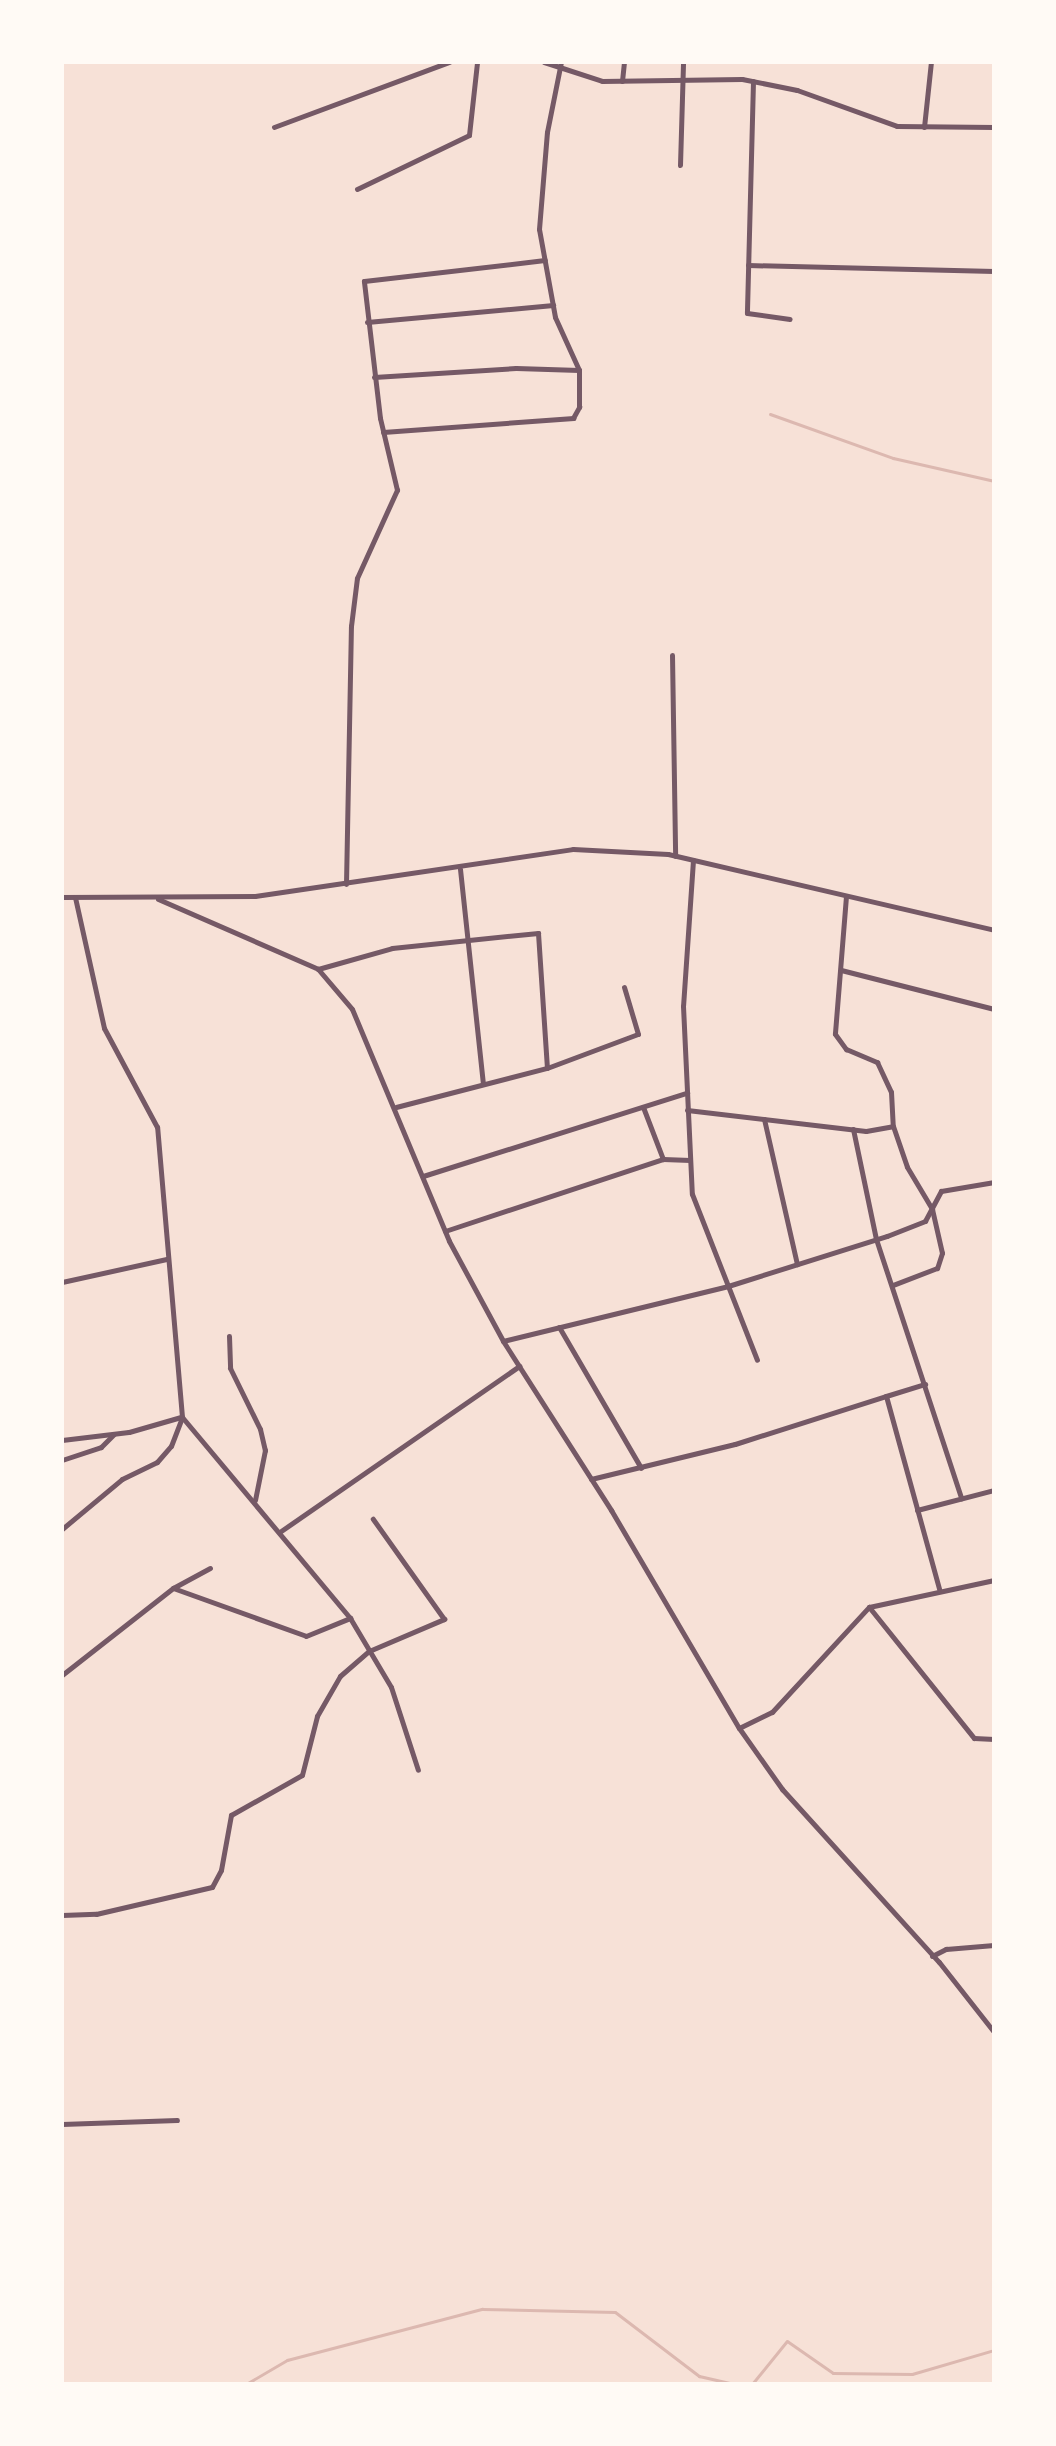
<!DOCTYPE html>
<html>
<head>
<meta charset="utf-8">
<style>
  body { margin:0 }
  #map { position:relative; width:1056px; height:2446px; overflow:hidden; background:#f7e1d7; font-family:"Crimson Pro",serif }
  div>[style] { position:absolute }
  .stream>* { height:3px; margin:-1.5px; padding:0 1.5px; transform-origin:1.5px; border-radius:1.5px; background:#dcb8b0 }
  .minor>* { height:5px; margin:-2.5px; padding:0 2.5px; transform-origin:2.5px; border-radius:2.5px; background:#755966 }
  span { translate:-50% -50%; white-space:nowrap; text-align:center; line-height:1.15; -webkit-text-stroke:6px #fffaf5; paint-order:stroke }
  .frame { position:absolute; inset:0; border:64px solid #fffaf5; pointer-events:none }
</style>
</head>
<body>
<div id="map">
  <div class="stream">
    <i style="left:770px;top:414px;width:131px;rotate:19.7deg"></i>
    <i style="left:893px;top:458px;width:104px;rotate:12.8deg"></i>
    <i style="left:246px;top:2384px;width:48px;rotate:-30.3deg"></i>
    <i style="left:287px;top:2360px;width:202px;rotate:-14.7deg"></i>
    <i style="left:482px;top:2309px;width:133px;rotate:1.3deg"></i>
    <i style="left:615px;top:2312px;width:106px;rotate:37.3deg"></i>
    <i style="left:699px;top:2376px;width:37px;rotate:13deg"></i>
    <i style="left:752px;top:2384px;width:55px;rotate:-50.9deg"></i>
    <i style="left:787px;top:2341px;width:56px;rotate:34.8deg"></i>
    <i style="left:833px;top:2373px;width:79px;rotate:0.7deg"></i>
    <i style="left:912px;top:2374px;width:85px;rotate:-16.3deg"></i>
  </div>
  <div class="minor">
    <i style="left:544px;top:62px;width:61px;rotate:18.1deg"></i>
    <i style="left:602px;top:81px;width:140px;rotate:-0.8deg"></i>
    <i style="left:742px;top:79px;width:56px;rotate:11.3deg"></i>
    <i style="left:797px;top:90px;width:106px;rotate:19.8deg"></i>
    <i style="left:897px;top:126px;width:97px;rotate:0.6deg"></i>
    <i style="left:622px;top:81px;width:19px;rotate:-84deg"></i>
    <i style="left:753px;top:81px;width:232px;rotate:91.5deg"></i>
    <i style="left:747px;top:313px;width:43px;rotate:7.9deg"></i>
    <i style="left:274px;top:127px;width:187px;rotate:-20.4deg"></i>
    <i style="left:924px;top:127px;width:65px;rotate:-83.9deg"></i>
    <i style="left:680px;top:165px;width:103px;rotate:-88.3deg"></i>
    <i style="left:357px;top:189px;width:124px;rotate:-25.7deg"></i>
    <i style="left:469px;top:135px;width:73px;rotate:-83.7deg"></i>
    <i style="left:748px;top:265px;width:246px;rotate:1.4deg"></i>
    <i style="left:367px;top:322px;width:187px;rotate:-5.2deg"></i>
    <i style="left:374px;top:377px;width:142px;rotate:-3.6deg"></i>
    <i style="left:516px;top:368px;width:63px;rotate:1.8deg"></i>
    <i style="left:383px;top:432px;width:191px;rotate:-4.2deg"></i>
    <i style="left:573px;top:418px;width:13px;rotate:-61deg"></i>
    <i style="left:579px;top:407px;width:37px;rotate:-90deg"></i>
    <i style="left:579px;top:370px;width:58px;rotate:-114.4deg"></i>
    <i style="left:555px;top:317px;width:89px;rotate:-100.3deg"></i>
    <i style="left:539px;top:229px;width:97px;rotate:-85.3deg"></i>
    <i style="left:547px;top:132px;width:71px;rotate:-78.7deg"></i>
    <i style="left:672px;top:655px;width:201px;rotate:89.1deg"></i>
    <i style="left:693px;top:860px;width:146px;rotate:93.9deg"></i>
    <i style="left:683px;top:1006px;width:188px;rotate:87.3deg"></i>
    <i style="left:692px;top:1194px;width:178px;rotate:68.6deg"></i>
    <i style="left:460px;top:869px;width:216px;rotate:83.9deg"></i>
    <i style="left:346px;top:884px;width:258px;rotate:-88.9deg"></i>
    <i style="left:351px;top:626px;width:48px;rotate:-82.9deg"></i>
    <i style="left:357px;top:578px;width:97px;rotate:-65.6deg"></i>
    <i style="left:397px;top:490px;width:74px;rotate:-103.3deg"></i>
    <i style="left:380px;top:418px;width:138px;rotate:-96.7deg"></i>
    <i style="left:364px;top:281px;width:182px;rotate:-6.6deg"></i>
    <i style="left:846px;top:896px;width:138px;rotate:94.6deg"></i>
    <i style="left:835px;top:1034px;width:19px;rotate:54deg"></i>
    <i style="left:846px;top:1049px;width:34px;rotate:23deg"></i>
    <i style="left:877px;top:1062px;width:33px;rotate:65deg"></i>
    <i style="left:891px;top:1092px;width:34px;rotate:87deg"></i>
    <i style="left:893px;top:1126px;width:43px;rotate:71.1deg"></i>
    <i style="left:907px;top:1167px;width:49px;rotate:59.2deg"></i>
    <i style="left:932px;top:1209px;width:45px;rotate:77.2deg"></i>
    <i style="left:942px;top:1253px;width:16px;rotate:108deg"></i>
    <i style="left:937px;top:1268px;width:47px;rotate:158.9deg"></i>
    <i style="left:62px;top:897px;width:193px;rotate:-0.3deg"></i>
    <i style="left:255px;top:896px;width:321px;rotate:-8.4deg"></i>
    <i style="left:573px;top:849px;width:95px;rotate:3deg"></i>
    <i style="left:668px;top:854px;width:335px;rotate:13.1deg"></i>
    <i style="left:158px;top:899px;width:175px;rotate:23.6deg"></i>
    <i style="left:318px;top:969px;width:52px;rotate:49.6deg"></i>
    <i style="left:352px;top:1009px;width:251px;rotate:67.3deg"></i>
    <i style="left:449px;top:1241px;width:114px;rotate:61.6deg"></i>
    <i style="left:503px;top:1341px;width:201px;rotate:57.4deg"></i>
    <i style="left:611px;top:1510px;width:253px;rotate:59.6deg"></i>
    <i style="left:739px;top:1728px;width:75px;rotate:54.8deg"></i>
    <i style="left:782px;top:1789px;width:234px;rotate:47.8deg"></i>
    <i style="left:939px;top:1962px;width:89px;rotate:51.8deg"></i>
    <i style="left:318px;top:969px;width:77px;rotate:-15.8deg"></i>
    <i style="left:392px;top:948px;width:147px;rotate:-5.9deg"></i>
    <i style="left:538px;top:933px;width:135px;rotate:86.2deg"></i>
    <i style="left:841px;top:970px;width:158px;rotate:14.3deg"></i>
    <i style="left:396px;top:1107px;width:156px;rotate:-14.5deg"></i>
    <i style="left:547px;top:1068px;width:97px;rotate:-20.5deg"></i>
    <i style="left:638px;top:1034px;width:49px;rotate:-106.6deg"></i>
    <i style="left:643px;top:1107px;width:56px;rotate:69deg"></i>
    <i style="left:687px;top:1110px;width:180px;rotate:6.7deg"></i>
    <i style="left:866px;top:1131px;width:27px;rotate:-10deg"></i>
    <i style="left:764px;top:1119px;width:149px;rotate:77.2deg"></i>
    <i style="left:853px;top:1129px;width:112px;rotate:78.2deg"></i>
    <i style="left:876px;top:1239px;width:273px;rotate:71.8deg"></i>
    <i style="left:423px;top:1176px;width:277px;rotate:-17.5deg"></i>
    <i style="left:445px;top:1231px;width:230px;rotate:-18.3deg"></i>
    <i style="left:663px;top:1159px;width:27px;rotate:2deg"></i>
    <i style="left:62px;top:1282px;width:107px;rotate:-12.4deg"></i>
    <i style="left:559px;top:1327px;width:163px;rotate:59.8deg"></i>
    <i style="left:229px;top:1336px;width:32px;rotate:88deg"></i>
    <i style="left:230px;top:1368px;width:68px;rotate:63.8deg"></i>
    <i style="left:260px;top:1429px;width:22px;rotate:77deg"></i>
    <i style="left:265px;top:1450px;width:51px;rotate:101.3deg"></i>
    <i style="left:503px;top:1341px;width:232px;rotate:-13.7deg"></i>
    <i style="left:728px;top:1286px;width:167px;rotate:-17.5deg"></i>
    <i style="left:887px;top:1236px;width:41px;rotate:-21.5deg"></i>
    <i style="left:925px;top:1221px;width:34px;rotate:-62deg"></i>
    <i style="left:941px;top:1191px;width:54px;rotate:-9.6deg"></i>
    <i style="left:886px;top:1396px;width:41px;rotate:-17.1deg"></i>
    <i style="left:182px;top:1417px;width:262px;rotate:50.1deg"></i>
    <i style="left:350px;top:1618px;width:80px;rotate:59.3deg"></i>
    <i style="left:391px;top:1687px;width:87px;rotate:72deg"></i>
    <i style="left:62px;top:1440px;width:67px;rotate:-6.8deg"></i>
    <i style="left:129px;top:1432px;width:54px;rotate:-16.1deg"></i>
    <i style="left:62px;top:1460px;width:41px;rotate:-18.4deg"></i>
    <i style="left:101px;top:1447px;width:18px;rotate:-45deg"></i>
    <i style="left:591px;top:1479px;width:148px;rotate:-13.7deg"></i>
    <i style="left:735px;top:1444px;width:158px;rotate:-17.6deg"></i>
    <i style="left:886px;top:1396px;width:200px;rotate:74.6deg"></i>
    <i style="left:917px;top:1510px;width:80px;rotate:-14.6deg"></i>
    <i style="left:62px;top:1529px;width:78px;rotate:-39.8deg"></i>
    <i style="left:122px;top:1479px;width:39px;rotate:-26deg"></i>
    <i style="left:157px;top:1462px;width:21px;rotate:-49deg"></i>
    <i style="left:171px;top:1446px;width:31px;rotate:-69deg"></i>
    <i style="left:182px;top:1417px;width:291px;rotate:-94.9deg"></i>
    <i style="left:157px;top:1127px;width:112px;rotate:-118.2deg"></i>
    <i style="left:104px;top:1028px;width:134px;rotate:-102.5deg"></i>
    <i style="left:281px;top:1531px;width:290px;rotate:-34.7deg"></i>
    <i style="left:173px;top:1588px;width:141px;rotate:19.8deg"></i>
    <i style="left:306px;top:1636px;width:48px;rotate:-22.2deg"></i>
    <i style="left:869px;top:1607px;width:168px;rotate:51.3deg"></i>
    <i style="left:974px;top:1738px;width:20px;rotate:3deg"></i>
    <i style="left:62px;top:1675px;width:141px;rotate:-38.1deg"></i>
    <i style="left:173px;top:1588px;width:42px;rotate:-28.4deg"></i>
    <i style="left:739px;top:1728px;width:37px;rotate:-26deg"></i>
    <i style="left:772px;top:1712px;width:143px;rotate:-47.3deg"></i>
    <i style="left:869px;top:1607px;width:128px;rotate:-12.2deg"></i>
    <i style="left:62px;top:1915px;width:34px;rotate:-2deg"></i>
    <i style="left:96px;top:1914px;width:119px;rotate:-13.1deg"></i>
    <i style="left:212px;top:1887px;width:19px;rotate:-62deg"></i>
    <i style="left:221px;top:1870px;width:56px;rotate:-79.7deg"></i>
    <i style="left:231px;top:1815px;width:81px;rotate:-29.4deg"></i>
    <i style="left:302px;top:1775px;width:61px;rotate:-75.7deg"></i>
    <i style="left:317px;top:1716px;width:46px;rotate:-60.1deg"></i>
    <i style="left:340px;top:1676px;width:38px;rotate:-41deg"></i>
    <i style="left:369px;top:1651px;width:82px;rotate:-23.1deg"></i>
    <i style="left:444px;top:1619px;width:123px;rotate:-125.4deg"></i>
    <i style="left:932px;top:1956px;width:16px;rotate:-27deg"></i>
    <i style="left:946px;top:1949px;width:48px;rotate:-4.8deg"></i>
    <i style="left:62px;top:2124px;width:115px;rotate:-2deg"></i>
  </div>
  <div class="frame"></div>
</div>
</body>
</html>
